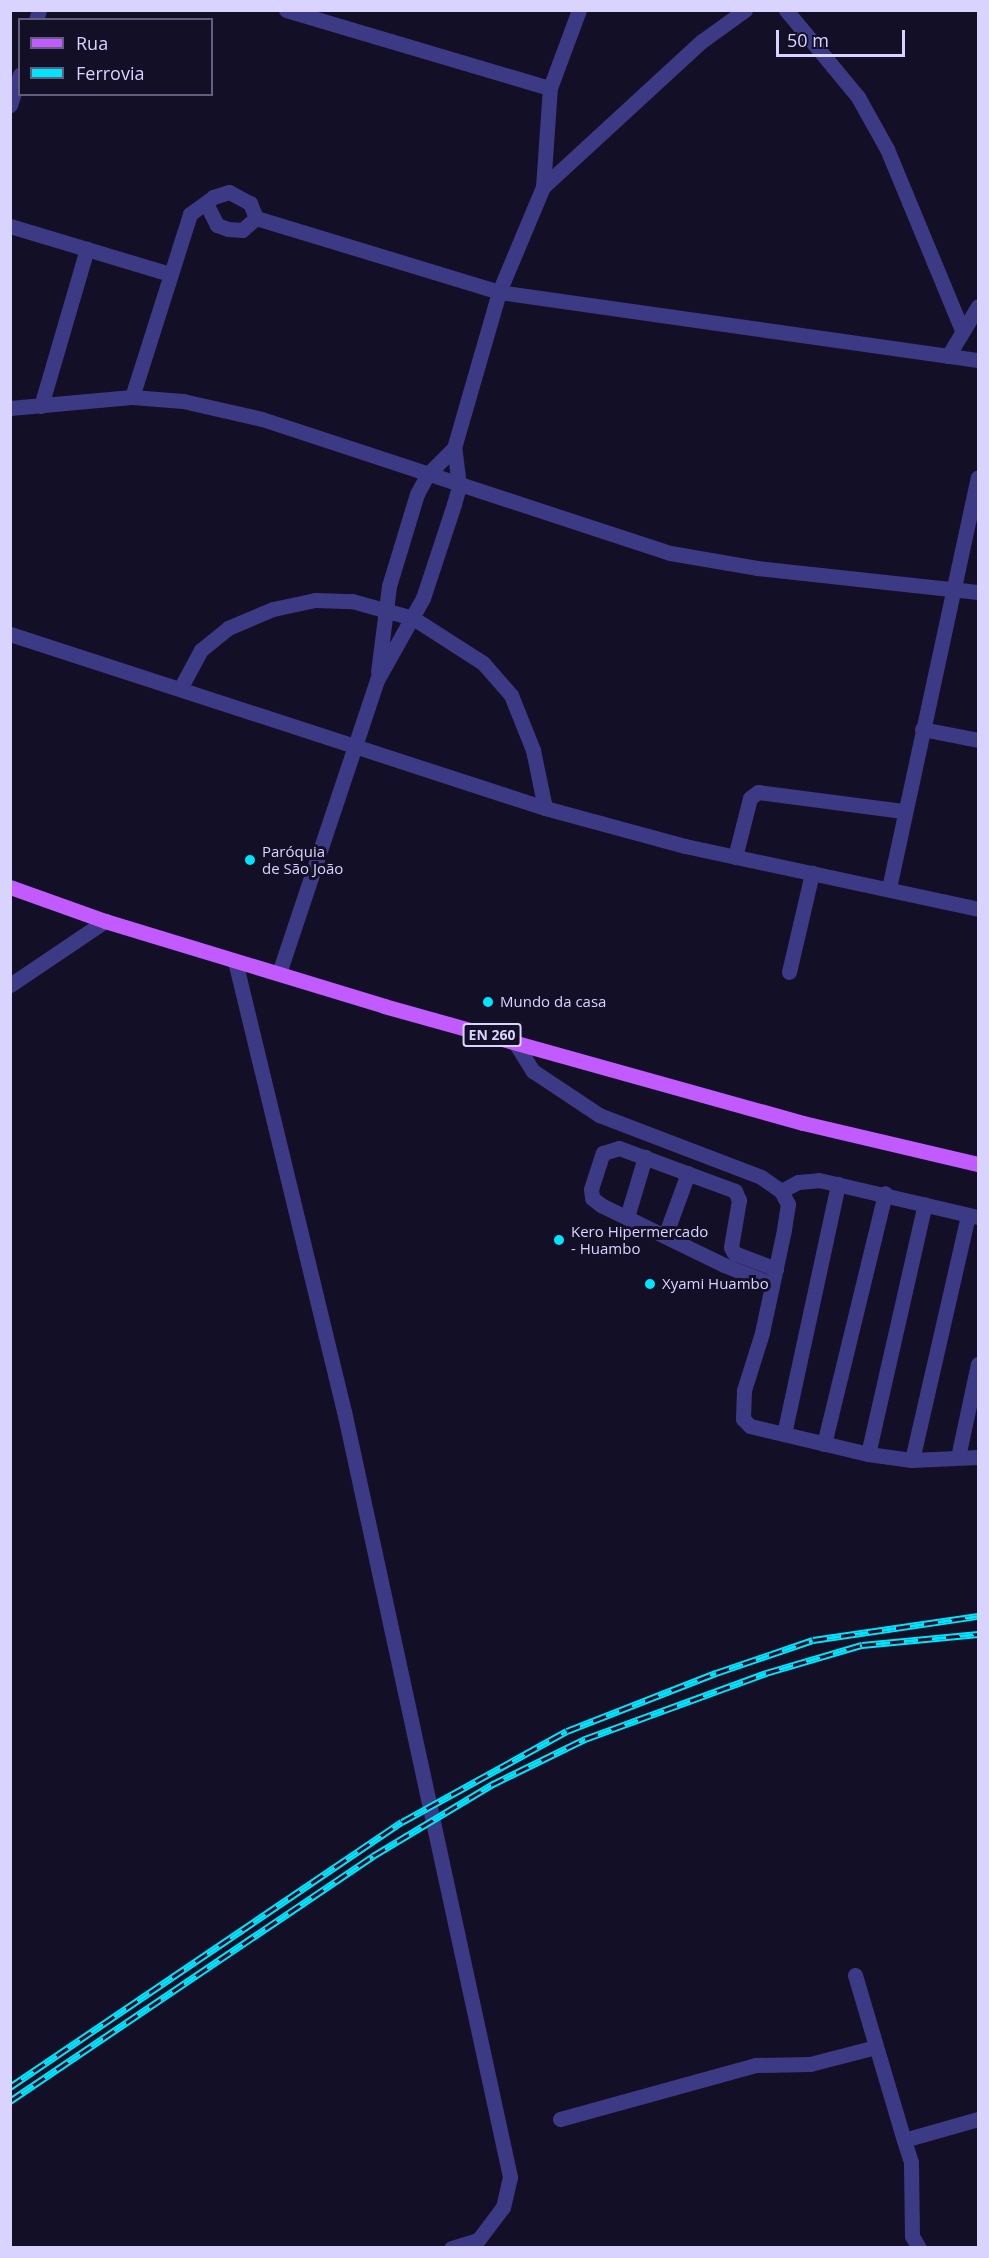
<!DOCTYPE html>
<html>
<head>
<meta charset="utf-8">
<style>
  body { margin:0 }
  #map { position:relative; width:989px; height:2258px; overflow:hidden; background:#130f26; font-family:"Open Sans",sans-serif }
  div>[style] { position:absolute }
  .minor>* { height:15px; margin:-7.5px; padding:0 7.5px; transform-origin:7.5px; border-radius:7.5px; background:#3d3a85 }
  .major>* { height:15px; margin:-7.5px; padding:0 7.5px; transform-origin:7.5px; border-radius:7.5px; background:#c25bff }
  .rail>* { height:7px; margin-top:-3.5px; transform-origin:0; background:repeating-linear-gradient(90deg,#130f26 0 14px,#00e5ff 0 28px); box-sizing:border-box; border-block:2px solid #00e5ff }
  .dots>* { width:16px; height:16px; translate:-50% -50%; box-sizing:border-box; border:3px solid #130f26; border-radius:50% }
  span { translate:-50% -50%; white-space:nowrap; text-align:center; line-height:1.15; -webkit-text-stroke:6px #130f26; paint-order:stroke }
  .shield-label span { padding:2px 4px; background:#130f26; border:2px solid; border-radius:4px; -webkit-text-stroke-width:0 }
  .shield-label { font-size:14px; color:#d9d4ff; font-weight:700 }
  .poi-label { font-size:15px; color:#d9d4ff }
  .left { translate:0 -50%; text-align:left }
  .frame { position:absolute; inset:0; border:12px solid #d9d4ff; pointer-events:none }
  .legend { position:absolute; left:18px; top:18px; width:195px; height:78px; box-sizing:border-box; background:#130f26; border:2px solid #625e7d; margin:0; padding:8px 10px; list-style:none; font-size:18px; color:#d9d4ff }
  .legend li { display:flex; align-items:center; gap:12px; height:30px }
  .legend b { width:30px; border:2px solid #625e7d }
  .scale { position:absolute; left:776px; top:30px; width:129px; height:27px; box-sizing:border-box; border:3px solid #d9d4ff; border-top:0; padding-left:8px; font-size:18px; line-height:21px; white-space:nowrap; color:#d9d4ff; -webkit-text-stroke:4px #130f26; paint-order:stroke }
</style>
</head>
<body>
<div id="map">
  <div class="minor">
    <i style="left:286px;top:10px;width:275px;rotate:16.5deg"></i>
    <i style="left:786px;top:10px;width:113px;rotate:50.4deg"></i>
    <i style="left:858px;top:97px;width:60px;rotate:60.9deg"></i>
    <i style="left:887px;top:149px;width:196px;rotate:67.5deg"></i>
    <i style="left:36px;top:20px;width:10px;rotate:-73deg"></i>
    <i style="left:10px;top:105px;width:32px;rotate:-72deg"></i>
    <i style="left:543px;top:187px;width:216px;rotate:-42.6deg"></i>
    <i style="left:702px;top:41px;width:53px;rotate:-35.8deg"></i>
    <i style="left:256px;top:218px;width:254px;rotate:16.9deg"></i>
    <i style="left:499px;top:292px;width:484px;rotate:8.1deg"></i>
    <i style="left:10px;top:226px;width:167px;rotate:16.7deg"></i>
    <i style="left:948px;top:356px;width:58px;rotate:-59deg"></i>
    <i style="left:132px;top:397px;width:192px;rotate:-72.4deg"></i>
    <i style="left:190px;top:214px;width:29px;rotate:-36deg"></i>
    <i style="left:213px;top:197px;width:17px;rotate:-17deg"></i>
    <i style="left:229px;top:192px;width:24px;rotate:28deg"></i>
    <i style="left:250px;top:203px;width:16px;rotate:68deg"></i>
    <i style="left:256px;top:218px;width:18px;rotate:139deg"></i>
    <i style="left:242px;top:230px;width:14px;rotate:-176deg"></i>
    <i style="left:228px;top:229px;width:12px;rotate:-160deg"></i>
    <i style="left:217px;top:225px;width:22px;rotate:-117deg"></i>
    <i style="left:41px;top:406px;width:164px;rotate:-73.7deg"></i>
    <i style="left:10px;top:408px;width:122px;rotate:-5.2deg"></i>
    <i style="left:132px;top:397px;width:51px;rotate:4.5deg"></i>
    <i style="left:183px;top:401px;width:81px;rotate:12.8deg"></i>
    <i style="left:262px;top:419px;width:429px;rotate:18.2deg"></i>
    <i style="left:670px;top:553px;width:88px;rotate:9.8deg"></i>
    <i style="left:757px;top:568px;width:222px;rotate:6.2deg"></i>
    <i style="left:10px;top:634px;width:563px;rotate:18.02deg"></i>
    <i style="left:545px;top:808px;width:145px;rotate:15.2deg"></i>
    <i style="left:685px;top:846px;width:300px;rotate:12.1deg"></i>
    <i style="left:378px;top:672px;width:87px;rotate:-82.7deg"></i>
    <i style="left:389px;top:586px;width:96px;rotate:-73.1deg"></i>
    <i style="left:417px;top:494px;width:21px;rotate:-62deg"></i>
    <i style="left:427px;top:475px;width:38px;rotate:-45deg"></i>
    <i style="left:181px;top:687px;width:42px;rotate:-61.6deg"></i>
    <i style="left:201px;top:650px;width:35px;rotate:-39deg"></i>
    <i style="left:228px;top:628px;width:49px;rotate:-22.9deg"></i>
    <i style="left:273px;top:609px;width:43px;rotate:-12.1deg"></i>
    <i style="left:315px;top:600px;width:37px;rotate:2deg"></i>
    <i style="left:352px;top:601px;width:63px;rotate:15.6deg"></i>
    <i style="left:413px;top:618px;width:83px;rotate:32.7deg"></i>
    <i style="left:483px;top:663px;width:43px;rotate:48.8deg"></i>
    <i style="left:511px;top:695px;width:59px;rotate:68.2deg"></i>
    <i style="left:533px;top:750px;width:59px;rotate:78.3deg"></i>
    <i style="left:922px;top:729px;width:57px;rotate:11.1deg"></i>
    <i style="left:735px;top:857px;width:61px;rotate:-75.7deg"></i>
    <i style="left:750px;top:798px;width:10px;rotate:-37deg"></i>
    <i style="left:758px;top:792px;width:146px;rotate:7.5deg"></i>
    <i style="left:889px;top:888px;width:420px;rotate:-77.8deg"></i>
    <i style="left:235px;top:961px;width:463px;rotate:76.4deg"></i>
    <i style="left:344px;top:1411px;width:784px;rotate:77.77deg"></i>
    <i style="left:510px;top:2177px;width:31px;rotate:103deg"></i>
    <i style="left:503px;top:2207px;width:41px;rotate:127.1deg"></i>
    <i style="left:478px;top:2240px;width:28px;rotate:163deg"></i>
    <i style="left:789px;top:972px;width:102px;rotate:-76.9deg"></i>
    <i style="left:279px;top:973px;width:309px;rotate:-71.5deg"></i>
    <i style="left:377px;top:680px;width:94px;rotate:-60.7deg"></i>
    <i style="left:423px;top:598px;width:99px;rotate:-71.7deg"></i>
    <i style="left:454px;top:504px;width:19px;rotate:-74deg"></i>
    <i style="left:459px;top:486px;width:38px;rotate:-97deg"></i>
    <i style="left:454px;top:448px;width:162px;rotate:-73.9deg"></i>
    <i style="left:499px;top:292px;width:114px;rotate:-67.3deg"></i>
    <i style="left:543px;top:187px;width:99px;rotate:-86deg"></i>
    <i style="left:550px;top:88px;width:83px;rotate:-69.6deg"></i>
    <i style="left:10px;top:985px;width:115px;rotate:-34deg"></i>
    <i style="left:514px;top:1041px;width:36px;rotate:58deg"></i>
    <i style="left:533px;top:1071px;width:79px;rotate:33.7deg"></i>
    <i style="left:599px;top:1115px;width:173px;rotate:20.9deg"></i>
    <i style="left:761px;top:1177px;width:24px;rotate:35deg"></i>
    <i style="left:781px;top:1191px;width:15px;rotate:62deg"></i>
    <i style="left:788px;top:1204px;width:26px;rotate:99deg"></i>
    <i style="left:784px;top:1230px;width:105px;rotate:102.1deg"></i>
    <i style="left:762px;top:1333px;width:60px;rotate:107.5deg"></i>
    <i style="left:744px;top:1390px;width:29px;rotate:92deg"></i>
    <i style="left:743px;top:1419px;width:10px;rotate:45deg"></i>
    <i style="left:750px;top:1426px;width:121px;rotate:13.3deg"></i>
    <i style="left:868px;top:1454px;width:44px;rotate:7.8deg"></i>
    <i style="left:912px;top:1460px;width:66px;rotate:-2.6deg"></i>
    <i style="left:781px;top:1191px;width:19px;rotate:-28deg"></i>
    <i style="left:798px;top:1182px;width:21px;rotate:-5deg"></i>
    <i style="left:819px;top:1180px;width:163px;rotate:13.1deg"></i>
    <i style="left:627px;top:1217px;width:63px;rotate:-73.3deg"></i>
    <i style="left:665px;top:1236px;width:67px;rotate:-69.9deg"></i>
    <i style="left:772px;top:1284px;width:52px;rotate:-158.4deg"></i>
    <i style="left:724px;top:1265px;width:137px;rotate:-154deg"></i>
    <i style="left:601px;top:1205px;width:11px;rotate:-142deg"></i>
    <i style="left:592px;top:1198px;width:9px;rotate:-96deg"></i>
    <i style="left:591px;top:1189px;width:38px;rotate:-72deg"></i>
    <i style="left:603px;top:1153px;width:17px;rotate:-17deg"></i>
    <i style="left:619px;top:1148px;width:124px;rotate:20.3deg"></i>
    <i style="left:735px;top:1191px;width:10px;rotate:66deg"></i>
    <i style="left:739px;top:1200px;width:48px;rotate:99.7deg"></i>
    <i style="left:731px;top:1247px;width:7px;rotate:63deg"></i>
    <i style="left:734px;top:1253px;width:45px;rotate:20.9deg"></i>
    <i style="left:784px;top:1434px;width:256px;rotate:-77.8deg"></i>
    <i style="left:824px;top:1444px;width:258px;rotate:-76.3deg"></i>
    <i style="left:868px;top:1454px;width:256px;rotate:-77.2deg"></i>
    <i style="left:958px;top:1457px;width:95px;rotate:-77.9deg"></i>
    <i style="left:912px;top:1460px;width:251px;rotate:-77.1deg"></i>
    <i style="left:855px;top:1975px;width:172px;rotate:73.5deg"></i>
    <i style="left:560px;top:2119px;width:203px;rotate:-15.4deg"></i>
    <i style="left:756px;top:2065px;width:54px;rotate:-1.1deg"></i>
    <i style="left:810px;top:2064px;width:68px;rotate:-14.4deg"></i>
    <i style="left:919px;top:2248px;width:14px;rotate:-120deg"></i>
    <i style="left:912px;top:2236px;width:74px;rotate:-90.8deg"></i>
    <i style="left:911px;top:2162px;width:23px;rotate:-108deg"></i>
    <i style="left:904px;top:2140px;width:77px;rotate:-15.8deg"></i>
  </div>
  <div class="major">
    <i style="left:10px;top:887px;width:101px;rotate:19.7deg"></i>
    <i style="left:105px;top:921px;width:292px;rotate:16.9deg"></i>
    <i style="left:384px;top:1006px;width:435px;rotate:15.6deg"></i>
    <i style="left:803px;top:1123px;width:180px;rotate:13.2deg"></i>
  </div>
  <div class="rail">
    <i style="left:10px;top:2087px;width:473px;rotate:-34.1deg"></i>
    <i style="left:402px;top:1822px;width:188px;rotate:-28.9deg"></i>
    <i style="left:567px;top:1731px;width:160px;rotate:-21.3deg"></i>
    <i style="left:716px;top:1673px;width:102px;rotate:-18.8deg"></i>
    <i style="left:813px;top:1640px;width:167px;rotate:-8.3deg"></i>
    <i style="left:10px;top:2101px;width:438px;rotate:-34deg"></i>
    <i style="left:373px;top:1856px;width:138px;rotate:-31deg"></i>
    <i style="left:491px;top:1785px;width:105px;rotate:-26.1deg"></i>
    <i style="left:585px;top:1739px;width:193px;rotate:-20deg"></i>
    <i style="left:766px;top:1673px;width:100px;rotate:-16.3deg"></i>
    <i style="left:862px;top:1645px;width:117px;rotate:-5.4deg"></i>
  </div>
  <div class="dots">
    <i style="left:250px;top:860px;background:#00e5ff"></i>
    <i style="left:488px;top:1002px;background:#00e5ff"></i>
    <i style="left:559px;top:1240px;background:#00e5ff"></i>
    <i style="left:650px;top:1284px;background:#00e5ff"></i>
  </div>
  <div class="shield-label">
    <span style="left:492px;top:1035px">EN 260</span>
  </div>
  <div class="poi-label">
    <span class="left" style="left:262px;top:860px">Paróquia<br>de São João</span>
    <span class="left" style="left:500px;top:1002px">Mundo da casa</span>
    <span class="left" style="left:571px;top:1240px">Kero Hipermercado<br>- Huambo</span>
    <span class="left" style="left:662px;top:1284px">Xyami Huambo</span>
  </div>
  <div class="frame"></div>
  <ul class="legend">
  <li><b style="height:8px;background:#c25bff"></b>Rua</li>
  <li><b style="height:8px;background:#00e5ff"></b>Ferrovia</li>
  </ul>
  <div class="scale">50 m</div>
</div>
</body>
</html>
